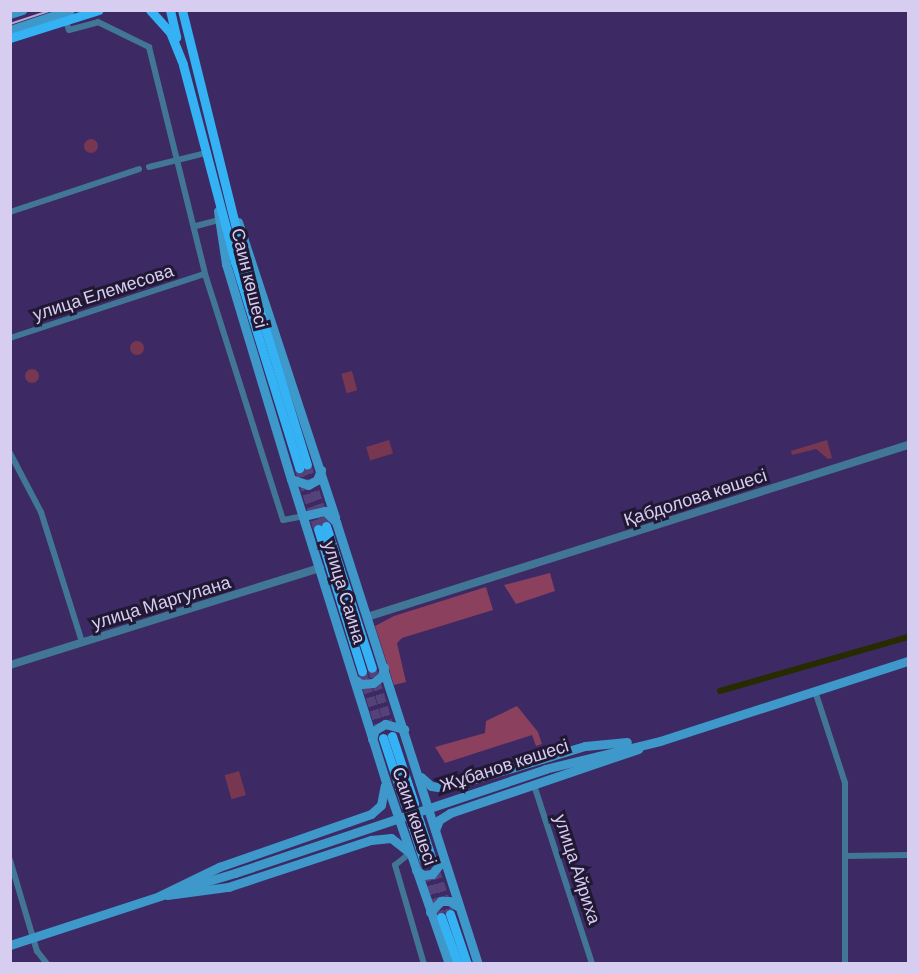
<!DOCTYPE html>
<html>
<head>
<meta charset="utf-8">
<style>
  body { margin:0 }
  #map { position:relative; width:919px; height:974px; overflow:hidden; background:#3d2963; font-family:Barlow,sans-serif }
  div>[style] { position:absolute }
  .green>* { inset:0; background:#773750; transform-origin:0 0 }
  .round { border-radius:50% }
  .forest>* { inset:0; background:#8b415e }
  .canal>* { height:6px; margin:-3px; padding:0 3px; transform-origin:3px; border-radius:3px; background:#262c00 }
  .primary-tunnel>* { height:9px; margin-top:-4.5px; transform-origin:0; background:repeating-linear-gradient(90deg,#544278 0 9px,transparent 0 13.5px) }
  .minor>* { height:6px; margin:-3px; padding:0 3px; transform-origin:3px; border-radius:3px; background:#417696 }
  .tertiary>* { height:8px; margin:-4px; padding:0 4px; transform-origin:4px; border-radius:4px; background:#417696 }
  .secondary>* { height:9px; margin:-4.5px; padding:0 4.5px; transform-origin:4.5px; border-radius:4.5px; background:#3e98ca }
  .primary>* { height:9px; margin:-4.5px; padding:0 4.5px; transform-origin:4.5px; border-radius:4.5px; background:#34b2f3 }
  .tram>* { height:1.5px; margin:-0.75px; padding:0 0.75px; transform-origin:0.75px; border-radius:0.75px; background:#b2a6cf }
  .secondary-bridge>* { height:9px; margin:-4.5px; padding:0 4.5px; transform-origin:4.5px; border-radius:4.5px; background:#3e98ca }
  span { translate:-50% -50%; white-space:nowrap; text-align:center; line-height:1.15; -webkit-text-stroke:6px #211933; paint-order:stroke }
  .street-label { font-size:18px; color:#d6cdf0 }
  .frame { position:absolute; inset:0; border:12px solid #d6cdf0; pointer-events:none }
</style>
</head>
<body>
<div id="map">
  <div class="green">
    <i class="round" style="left:84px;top:139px;width:14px;height:14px"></i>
    <i class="round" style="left:130px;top:341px;width:14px;height:14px"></i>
    <i class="round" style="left:25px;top:369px;width:14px;height:14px"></i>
    <i style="left:352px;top:371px;width:20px;height:11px;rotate:75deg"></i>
    <i style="left:389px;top:440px;width:14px;height:24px;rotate:73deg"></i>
    <i style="clip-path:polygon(827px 440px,832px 458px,828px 459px,816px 449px,792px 455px,791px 451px)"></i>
    <i style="left:239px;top:771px;width:25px;height:15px;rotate:74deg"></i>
  </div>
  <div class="forest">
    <i style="clip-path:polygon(550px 573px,555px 591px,516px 604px,504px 585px)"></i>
    <i style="clip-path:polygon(486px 587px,493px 610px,402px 638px,397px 643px,406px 682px,394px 685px,375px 626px,394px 616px)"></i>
    <i style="clip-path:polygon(517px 706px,538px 732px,542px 744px,536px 746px,532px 735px,445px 763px,435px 747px,485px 733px,486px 721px)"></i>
  </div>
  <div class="canal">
    <i style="left:720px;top:691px;width:196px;rotate:-16deg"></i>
  </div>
  <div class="primary-tunnel">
    <i style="left:307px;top:465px;width:64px;rotate:72.7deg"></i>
    <i style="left:299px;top:468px;width:64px;rotate:72.7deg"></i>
    <i style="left:372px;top:668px;width:71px;rotate:73.6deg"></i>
    <i style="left:362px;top:671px;width:67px;rotate:72.6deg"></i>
    <i style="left:431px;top:857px;width:60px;rotate:71.6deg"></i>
    <i style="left:423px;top:859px;width:61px;rotate:72.8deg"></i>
  </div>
  <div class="minor">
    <i style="left:66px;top:21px;width:9px;rotate:72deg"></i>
    <i style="left:69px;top:30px;width:30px;rotate:-15deg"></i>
    <i style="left:98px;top:22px;width:57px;rotate:26.1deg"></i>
    <i style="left:149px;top:47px;width:234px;rotate:76.1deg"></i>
    <i style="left:205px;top:274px;width:258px;rotate:72.4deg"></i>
    <i style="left:283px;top:520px;width:20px;rotate:-11deg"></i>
    <i style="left:149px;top:167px;width:59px;rotate:-13.8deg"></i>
    <i style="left:10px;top:212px;width:136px;rotate:-18.4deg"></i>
    <i style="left:196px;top:226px;width:24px;rotate:-15deg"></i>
    <i style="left:10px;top:338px;width:205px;rotate:-18.2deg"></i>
    <i style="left:10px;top:453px;width:67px;rotate:62.3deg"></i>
    <i style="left:41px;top:512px;width:136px;rotate:72.5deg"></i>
    <i style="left:815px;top:691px;width:97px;rotate:71.9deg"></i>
    <i style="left:845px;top:783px;width:181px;rotate:90deg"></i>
    <i style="left:534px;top:785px;width:188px;rotate:72deg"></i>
    <i style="left:410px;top:853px;width:19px;rotate:141deg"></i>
    <i style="left:395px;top:865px;width:103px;rotate:73.7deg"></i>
    <i style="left:846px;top:856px;width:62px;rotate:-0.9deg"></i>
    <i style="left:10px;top:860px;width:95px;rotate:73.5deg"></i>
    <i style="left:37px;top:951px;width:16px;rotate:52deg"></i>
  </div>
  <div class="tertiary">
    <i style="left:367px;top:617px;width:568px;rotate:-17.64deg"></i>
    <i style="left:10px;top:665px;width:325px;rotate:-17.4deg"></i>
  </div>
  <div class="secondary">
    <i style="left:10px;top:14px;width:13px;rotate:-18deg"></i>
    <i style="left:10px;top:30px;width:63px;rotate:-18.4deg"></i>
    <i style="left:218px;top:211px;width:54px;rotate:81.4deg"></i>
    <i style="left:226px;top:264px;width:225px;rotate:73.2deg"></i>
    <i style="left:291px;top:479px;width:314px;rotate:72.6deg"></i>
    <i style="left:385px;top:779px;width:196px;rotate:70.9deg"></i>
    <i style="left:238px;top:222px;width:311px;rotate:71.8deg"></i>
    <i style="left:291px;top:479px;width:18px;rotate:19deg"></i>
    <i style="left:308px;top:485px;width:10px;rotate:-29deg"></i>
    <i style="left:317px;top:480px;width:11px;rotate:-68deg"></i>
    <i style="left:303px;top:516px;width:23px;rotate:-13deg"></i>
    <i style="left:325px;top:511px;width:16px;rotate:45deg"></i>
    <i style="left:336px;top:522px;width:464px;rotate:72.2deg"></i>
    <i style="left:354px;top:679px;width:9px;rotate:36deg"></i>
    <i style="left:361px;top:684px;width:12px;rotate:-5deg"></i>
    <i style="left:373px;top:683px;width:11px;rotate:-38deg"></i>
    <i style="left:382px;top:676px;width:9px;rotate:-77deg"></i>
    <i style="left:372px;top:739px;width:9px;rotate:-72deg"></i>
    <i style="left:375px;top:730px;width:12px;rotate:-31deg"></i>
    <i style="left:385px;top:724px;width:20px;rotate:15deg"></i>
    <i style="left:545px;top:769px;width:118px;rotate:-13.7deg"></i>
    <i style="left:660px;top:741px;width:261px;rotate:-17.9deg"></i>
    <i style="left:421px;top:777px;width:13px;rotate:42deg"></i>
    <i style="left:431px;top:786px;width:14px;rotate:8deg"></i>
    <i style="left:445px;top:788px;width:146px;rotate:-16.7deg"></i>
    <i style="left:585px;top:746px;width:42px;rotate:-5.4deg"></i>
    <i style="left:435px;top:830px;width:11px;rotate:-68deg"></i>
    <i style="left:439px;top:820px;width:13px;rotate:-32deg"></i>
    <i style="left:450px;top:813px;width:199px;rotate:-18.8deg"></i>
    <i style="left:416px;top:870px;width:9px;rotate:36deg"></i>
    <i style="left:423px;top:875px;width:9px;rotate:-6deg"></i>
    <i style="left:432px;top:874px;width:18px;rotate:-52deg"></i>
    <i style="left:188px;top:887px;width:49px;rotate:-16.6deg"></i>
    <i style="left:167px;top:895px;width:62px;rotate:-7.5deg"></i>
    <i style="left:228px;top:887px;width:151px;rotate:-18.2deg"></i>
    <i style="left:371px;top:840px;width:20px;rotate:-6deg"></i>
    <i style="left:391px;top:838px;width:24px;rotate:38deg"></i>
    <i style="left:159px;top:896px;width:67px;rotate:-25.8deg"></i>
    <i style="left:219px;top:867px;width:161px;rotate:-19.2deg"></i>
    <i style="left:371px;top:814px;width:13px;rotate:-42deg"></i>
    <i style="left:381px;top:805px;width:20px;rotate:-79deg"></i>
    <i style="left:430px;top:912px;width:16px;rotate:-45deg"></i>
    <i style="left:441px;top:901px;width:8px"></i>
    <i style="left:449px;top:901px;width:9px;rotate:32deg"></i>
    <i style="left:10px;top:945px;width:161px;rotate:-18.1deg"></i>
  </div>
  <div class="primary">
    <i style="left:150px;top:10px;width:30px;rotate:48deg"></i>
    <i style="left:170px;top:32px;width:35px;rotate:68deg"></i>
    <i style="left:183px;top:65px;width:204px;rotate:75.2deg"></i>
    <i style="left:235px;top:262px;width:216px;rotate:72.7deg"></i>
    <i style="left:170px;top:10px;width:28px;rotate:77deg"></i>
    <i style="left:182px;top:10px;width:258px;rotate:76.1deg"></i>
    <i style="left:244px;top:260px;width:214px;rotate:72.9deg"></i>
    <i style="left:10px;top:38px;width:93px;rotate:-17.5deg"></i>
    <i style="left:326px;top:526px;width:149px;rotate:72.1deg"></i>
    <i style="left:318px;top:529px;width:149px;rotate:72.8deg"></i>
    <i style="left:392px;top:736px;width:71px;rotate:71.8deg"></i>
    <i style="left:383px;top:738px;width:71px;rotate:71.8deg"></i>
    <i style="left:418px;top:817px;width:42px;rotate:72deg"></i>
    <i style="left:410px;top:819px;width:42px;rotate:72deg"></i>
    <i style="left:450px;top:914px;width:53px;rotate:71.2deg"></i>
    <i style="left:441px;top:917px;width:50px;rotate:70.1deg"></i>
  </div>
  <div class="tram">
    <i style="left:10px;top:24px;width:44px;rotate:-18.4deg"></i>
  </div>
  <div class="secondary-bridge">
    <i style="left:235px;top:873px;width:327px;rotate:-18.5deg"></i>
  </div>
  <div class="street-label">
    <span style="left:250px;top:278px;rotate:76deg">Саин көшесі</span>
    <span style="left:103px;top:292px;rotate:-18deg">улица Елемесова</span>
    <span style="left:695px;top:497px;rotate:-18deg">Қабдолова көшесі</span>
    <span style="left:345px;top:592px;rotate:73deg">улица Саина</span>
    <span style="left:161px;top:602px;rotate:-17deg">улица Маргулана</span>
    <span style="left:504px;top:765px;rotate:-18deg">Жұбанов көшесі</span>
    <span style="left:415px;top:816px;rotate:71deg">Саин көшесі</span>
    <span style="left:578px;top:869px;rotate:72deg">улица Айриха</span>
  </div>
  <div class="frame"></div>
</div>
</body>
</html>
